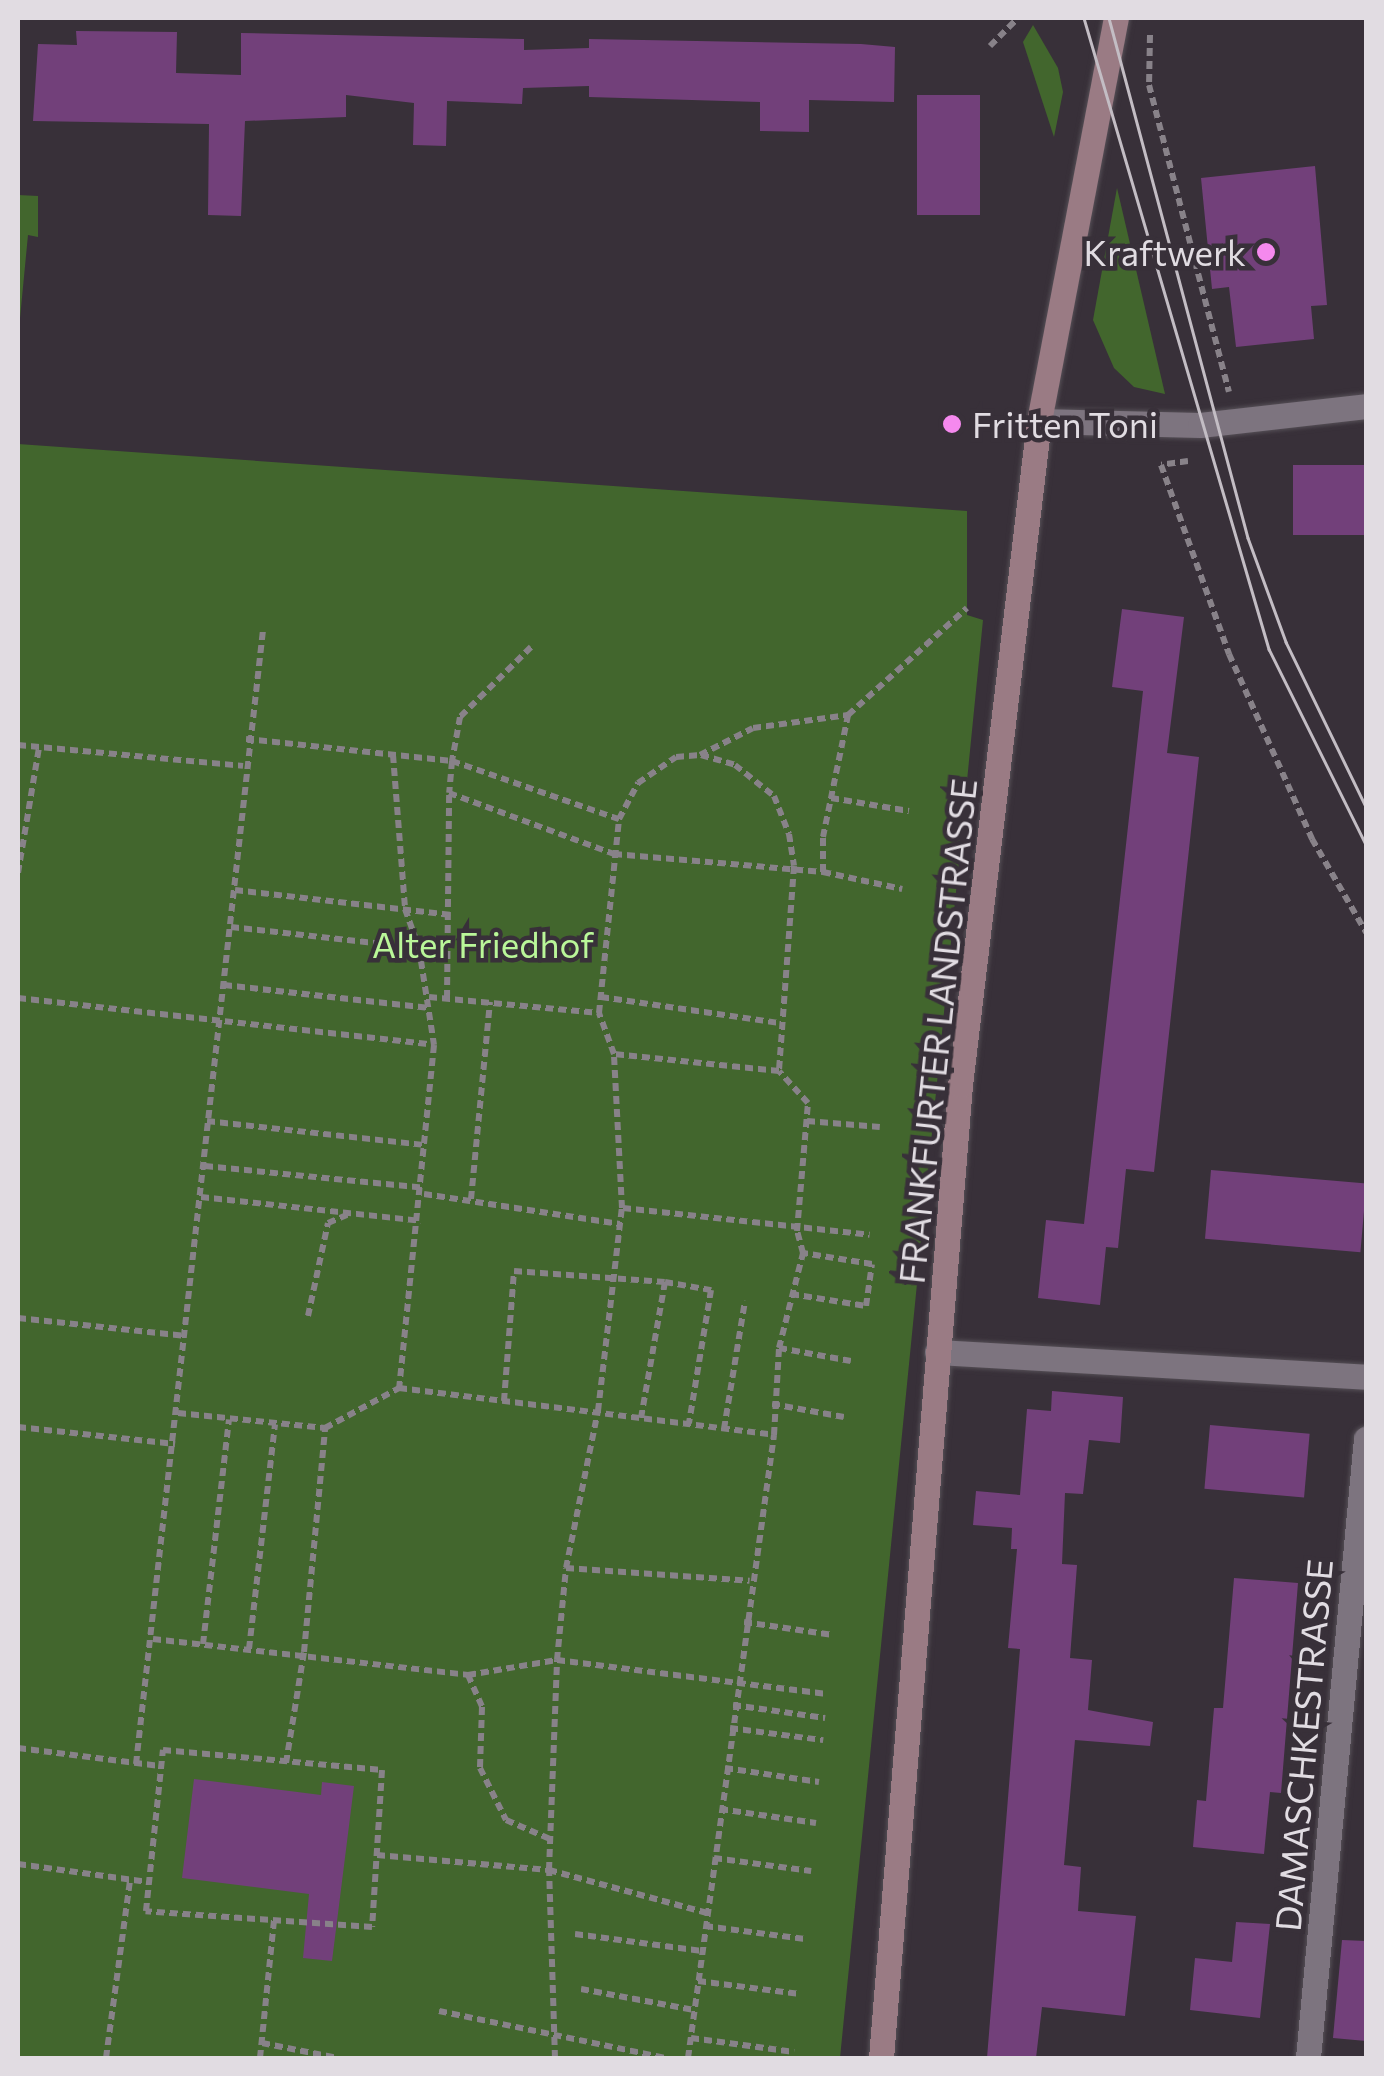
<!DOCTYPE html>
<html>
<head>
<meta charset="utf-8">
<style>
  body { margin:0 }
  #map { position:relative; width:1384px; height:2076px; overflow:hidden; background:#383039; font-family:Commissioner,sans-serif }
  div>[style] { position:absolute }
  .green>* { inset:0; background:#42662d }
  .building>* { inset:0; background:#72407a; transform-origin:0 0 }
  .path>* { height:6px; margin-top:-3px; transform-origin:0; background:repeating-linear-gradient(90deg,#888289 0 8px,transparent 0 13px) }
  .roads { filter:drop-shadow(0 0 2px #554f56) drop-shadow(0 0 2px #554f56) }
  .minor>* { height:25px; margin:-12.5px; padding:0 12.5px; transform-origin:12.5px; border-radius:12.5px; background:#7d747f }
  .secondary>* { height:25px; margin:-12.5px; padding:0 12.5px; transform-origin:12.5px; border-radius:12.5px; background:#9a7b84 }
  .tram>* { height:2.5px; margin:-1.25px; padding:0 1.25px; transform-origin:1.25px; border-radius:1.25px; background:#c3bdc4 }
  .dots>* { width:28px; height:28px; translate:-50% -50%; box-sizing:border-box; border:5px solid #383039; border-radius:50% }
  span { translate:-50% -50%; white-space:nowrap; text-align:center; line-height:1.15; -webkit-text-stroke:9px #383039; paint-order:stroke }
  .poi-label { font-size:35px; color:#e1dce2 }
  .right { translate:-100% -50%; text-align:right }
  .left { translate:0 -50%; text-align:left }
  .park-label { font-size:35px; color:#baf799 }
  .street-label { font-size:35px; color:#e1dce2 }
  .frame { position:absolute; inset:0; border:20px solid #e1dce2; pointer-events:none }
</style>
</head>
<body>
<div id="map">
  <div class="green">
    <i style="clip-path:polygon(1033px 25px,1058px 68px,1063px 92px,1054px 137px,1023px 42px)"></i>
    <i style="clip-path:polygon(1117px 188px,1165px 394px,1134px 387px,1114px 368px,1093px 320px)"></i>
    <i style="clip-path:polygon(18px 195px,38px 196px,38px 237px,28px 235px,18px 339px)"></i>
    <i style="clip-path:polygon(18px 444px,967px 511px,967px 615px,983px 620px,840px 2058px,18px 2058px)"></i>
  </div>
  <div class="building">
    <i style="clip-path:polygon(76px 31px,177px 32px,176px 73px,241px 75px,241px 33px,524px 39px,524px 50px,589px 48px,589px 39px,861px 44px,895px 47px,894px 102px,809px 100px,809px 132px,760px 131px,760px 102px,589px 97px,589px 86px,523px 88px,522px 104px,447px 101px,446px 146px,413px 145px,414px 103px,346px 95px,346px 117px,245px 121px,241px 216px,208px 215px,209px 124px,33px 121px,38px 44px,77px 45px)"></i>
    <i style="left:917px;top:95px;width:63px;height:120px"></i>
    <i style="clip-path:polygon(1315px 166px,1327px 305px,1311px 306px,1314px 339px,1236px 347px,1229px 287px,1212px 289px,1201px 178px)"></i>
    <i style="left:1366px;top:465px;width:70px;height:73px;rotate:90deg"></i>
    <i style="clip-path:polygon(1122px 609px,1184px 617px,1167px 753px,1199px 757px,1154px 1172px,1126px 1169px,1118px 1248px,1106px 1247px,1100px 1305px,1038px 1298px,1046px 1220px,1084px 1224px,1143px 691px,1112px 687px)"></i>
    <i style="left:1211px;top:1170px;width:156px;height:69px;rotate:5deg"></i>
    <i style="clip-path:polygon(1052px 1391px,1123px 1397px,1120px 1443px,1089px 1440px,1083px 1494px,1065px 1493px,1062px 1564px,1077px 1565px,1070px 1658px,1092px 1660px,1088px 1710px,1153px 1722px,1150px 1746px,1075px 1740px,1064px 1865px,1081px 1867px,1078px 1911px,1136px 1916px,1125px 2016px,1042px 2007px,1036px 2058px,987px 2058px,1020px 1649px,1008px 1648px,1017px 1549px,1011px 1549px,1012px 1528px,973px 1525px,976px 1491px,1020px 1495px,1027px 1409px,1051px 1411px)"></i>
    <i style="left:1210px;top:1425px;width:100px;height:64px;rotate:5deg"></i>
    <i style="clip-path:polygon(1234px 1578px,1298px 1583px,1281px 1793px,1270px 1792px,1264px 1854px,1193px 1847px,1197px 1800px,1206px 1801px,1214px 1708px,1223px 1708px)"></i>
    <i style="clip-path:polygon(194px 1779px,321px 1795px,322px 1782px,354px 1786px,332px 1961px,303px 1958px,309px 1894px,182px 1878px)"></i>
    <i style="clip-path:polygon(1236px 1922px,1270px 1924px,1260px 2018px,1190px 2010px,1195px 1958px,1232px 1962px)"></i>
    <i style="clip-path:polygon(1342px 1940px,1366px 1941px,1366px 2041px,1333px 2038px)"></i>
  </div>
  <div class="path">
    <i style="left:1150px;top:35px;width:50px;rotate:91.1deg"></i>
    <i style="left:1149px;top:85px;width:317px;rotate:75.4deg"></i>
    <i style="left:990px;top:46px;width:40px;rotate:-45deg"></i>
    <i style="left:1188px;top:461px;width:27px;rotate:172deg"></i>
    <i style="left:1161px;top:465px;width:201px;rotate:70.2deg"></i>
    <i style="left:1229px;top:654px;width:203px;rotate:65.8deg"></i>
    <i style="left:1312px;top:839px;width:108px;rotate:59.9deg"></i>
    <i style="left:531px;top:647px;width:100px;rotate:135.4deg"></i>
    <i style="left:460px;top:717px;width:45px;rotate:100.3deg"></i>
    <i style="left:452px;top:761px;width:177px;rotate:19.2deg"></i>
    <i style="left:246px;top:739px;width:207px;rotate:6.1deg"></i>
    <i style="left:452px;top:761px;width:32px;rotate:95deg"></i>
    <i style="left:18px;top:745px;width:226px;rotate:5.3deg"></i>
    <i style="left:393px;top:755px;width:154px;rotate:85.5deg"></i>
    <i style="left:405px;top:909px;width:41px;rotate:70.3deg"></i>
    <i style="left:419px;top:948px;width:98px;rotate:81.2deg"></i>
    <i style="left:434px;top:1045px;width:345px;rotate:95.8deg"></i>
    <i style="left:701px;top:755px;width:35px;rotate:16deg"></i>
    <i style="left:735px;top:765px;width:50px;rotate:38.5deg"></i>
    <i style="left:774px;top:796px;width:41px;rotate:68.5deg"></i>
    <i style="left:789px;top:834px;width:32px;rotate:81deg"></i>
    <i style="left:794px;top:866px;width:206px;rotate:94.2deg"></i>
    <i style="left:831px;top:798px;width:79px;rotate:9.5deg"></i>
    <i style="left:823px;top:872px;width:81px;rotate:12.1deg"></i>
    <i style="left:18px;top:873px;width:127px;rotate:-80.5deg"></i>
    <i style="left:235px;top:890px;width:218px;rotate:6.6deg"></i>
    <i style="left:231px;top:927px;width:189px;rotate:6.4deg"></i>
    <i style="left:224px;top:985px;width:207px;rotate:6.4deg"></i>
    <i style="left:429px;top:997px;width:171px;rotate:5.4deg"></i>
    <i style="left:601px;top:997px;width:181px;rotate:8.3deg"></i>
    <i style="left:18px;top:998px;width:419px;rotate:6.4deg"></i>
    <i style="left:447px;top:998px;width:205px;rotate:-89.4deg"></i>
    <i style="left:449px;top:793px;width:176px;rotate:20.3deg"></i>
    <i style="left:614px;top:854px;width:210px;rotate:4.9deg"></i>
    <i style="left:823px;top:872px;width:35px;rotate:-90deg"></i>
    <i style="left:823px;top:837px;width:125px;rotate:-78.4deg"></i>
    <i style="left:207px;top:1121px;width:220px;rotate:6.3deg"></i>
    <i style="left:807px;top:1121px;width:73px;rotate:4.7deg"></i>
    <i style="left:205px;top:1166px;width:220px;rotate:5.7deg"></i>
    <i style="left:424px;top:1194px;width:198px;rotate:8.7deg"></i>
    <i style="left:201px;top:1197px;width:221px;rotate:6.2deg"></i>
    <i style="left:471px;top:1199px;width:198px;rotate:-84.5deg"></i>
    <i style="left:623px;top:1208px;width:248px;rotate:6.2deg"></i>
    <i style="left:791px;top:1294px;width:76px;rotate:9.1deg"></i>
    <i style="left:866px;top:1306px;width:42px;rotate:-81.9deg"></i>
    <i style="left:872px;top:1264px;width:70px;rotate:-170.9deg"></i>
    <i style="left:308px;top:1316px;width:95px;rotate:-77.9deg"></i>
    <i style="left:328px;top:1223px;width:21px;rotate:-23deg"></i>
    <i style="left:18px;top:1318px;width:169px;rotate:6.1deg"></i>
    <i style="left:779px;top:1348px;width:73px;rotate:10.2deg"></i>
    <i style="left:504px;top:1401px;width:130px;rotate:-85.6deg"></i>
    <i style="left:514px;top:1271px;width:151px;rotate:4.2deg"></i>
    <i style="left:665px;top:1282px;width:47px;rotate:9.9deg"></i>
    <i style="left:711px;top:1290px;width:135px;rotate:99.4deg"></i>
    <i style="left:772px;top:1404px;width:73px;rotate:10.2deg"></i>
    <i style="left:178px;top:1413px;width:148px;rotate:5.8deg"></i>
    <i style="left:325px;top:1428px;width:84px;rotate:-28.4deg"></i>
    <i style="left:399px;top:1388px;width:378px;rotate:7.1deg"></i>
    <i style="left:641px;top:1418px;width:138px;rotate:-80deg"></i>
    <i style="left:18px;top:1427px;width:158px;rotate:6.2deg"></i>
    <i style="left:724px;top:1429px;width:130px;rotate:-80.7deg"></i>
    <i style="left:566px;top:1568px;width:184px;rotate:4deg"></i>
    <i style="left:744px;top:1622px;width:90px;rotate:8.3deg"></i>
    <i style="left:153px;top:1639px;width:317px;rotate:6.5deg"></i>
    <i style="left:468px;top:1675px;width:90px;rotate:-9.6deg"></i>
    <i style="left:557px;top:1660px;width:272px;rotate:7.2deg"></i>
    <i style="left:203px;top:1644px;width:226px;rotate:-83.4deg"></i>
    <i style="left:249px;top:1649px;width:226px;rotate:-83.4deg"></i>
    <i style="left:468px;top:1675px;width:35px;rotate:66deg"></i>
    <i style="left:482px;top:1707px;width:61px;rotate:91.9deg"></i>
    <i style="left:480px;top:1768px;width:58px;rotate:63.4deg"></i>
    <i style="left:506px;top:1820px;width:48px;rotate:23.4deg"></i>
    <i style="left:733px;top:1705px;width:93px;rotate:8deg"></i>
    <i style="left:730px;top:1728px;width:94px;rotate:7.4deg"></i>
    <i style="left:18px;top:1748px;width:143px;rotate:7.2deg"></i>
    <i style="left:163px;top:1750px;width:220px;rotate:5.2deg"></i>
    <i style="left:382px;top:1770px;width:157px;rotate:93.6deg"></i>
    <i style="left:372px;top:1927px;width:227px;rotate:-176deg"></i>
    <i style="left:146px;top:1911px;width:162px;rotate:-84deg"></i>
    <i style="left:286px;top:1763px;width:112px;rotate:-80.8deg"></i>
    <i style="left:304px;top:1652px;width:225px;rotate:-84.6deg"></i>
    <i style="left:136px;top:1764px;width:1141px;rotate:-83.61deg"></i>
    <i style="left:725px;top:1768px;width:95px;rotate:8.5deg"></i>
    <i style="left:720px;top:1809px;width:97px;rotate:8.3deg"></i>
    <i style="left:377px;top:1855px;width:173px;rotate:5deg"></i>
    <i style="left:549px;top:1870px;width:164px;rotate:15.2deg"></i>
    <i style="left:714px;top:1858px;width:98px;rotate:7.6deg"></i>
    <i style="left:18px;top:1864px;width:131px;rotate:7.9deg"></i>
    <i style="left:705px;top:1926px;width:101px;rotate:7.4deg"></i>
    <i style="left:575px;top:1934px;width:128px;rotate:7.6deg"></i>
    <i style="left:698px;top:1981px;width:103px;rotate:7.3deg"></i>
    <i style="left:581px;top:1989px;width:115px;rotate:10.5deg"></i>
    <i style="left:439px;top:2011px;width:231px;rotate:11.7deg"></i>
    <i style="left:691px;top:2038px;width:104px;rotate:7.7deg"></i>
    <i style="left:262px;top:2043px;width:77px;rotate:11.2deg"></i>
    <i style="left:106px;top:2058px;width:180px;rotate:-82.3deg"></i>
    <i style="left:260px;top:2058px;width:139px;rotate:-84.2deg"></i>
    <i style="left:555px;top:2058px;width:188px;rotate:-91.8deg"></i>
    <i style="left:549px;top:1870px;width:210px;rotate:-87.8deg"></i>
    <i style="left:557px;top:1660px;width:92px;rotate:-84.4deg"></i>
    <i style="left:566px;top:1568px;width:160px;rotate:-78.5deg"></i>
    <i style="left:598px;top:1411px;width:204px;rotate:-83.3deg"></i>
    <i style="left:622px;top:1208px;width:154px;rotate:-93deg"></i>
    <i style="left:688px;top:2058px;width:629px;rotate:-82.14deg"></i>
    <i style="left:774px;top:1435px;width:87px;rotate:-86.7deg"></i>
    <i style="left:779px;top:1348px;width:98px;rotate:-75.8deg"></i>
    <i style="left:803px;top:1253px;width:23px;rotate:-105deg"></i>
    <i style="left:797px;top:1231px;width:128px;rotate:-85.1deg"></i>
    <i style="left:808px;top:1103px;width:43px;rotate:-132.2deg"></i>
    <i style="left:779px;top:1071px;width:166px;rotate:-174.1deg"></i>
    <i style="left:614px;top:1054px;width:44px;rotate:-110.1deg"></i>
    <i style="left:599px;top:1013px;width:195px;rotate:-84.1deg"></i>
    <i style="left:619px;top:819px;width:41px;rotate:-62.2deg"></i>
    <i style="left:638px;top:783px;width:46px;rotate:-34.4deg"></i>
    <i style="left:676px;top:757px;width:24px;rotate:-5deg"></i>
    <i style="left:700px;top:755px;width:59px;rotate:-27deg"></i>
    <i style="left:753px;top:728px;width:96px;rotate:-7.8deg"></i>
    <i style="left:848px;top:715px;width:160px;rotate:-42deg"></i>
  </div>
  <div class="roads">
    <div class="minor">
      <i style="left:1039px;top:421px;width:161px;rotate:1.4deg"></i>
      <i style="left:1200px;top:425px;width:167px;rotate:-6.5deg"></i>
      <i style="left:937px;top:1352px;width:430px;rotate:3.3deg"></i>
      <i style="left:1308px;top:2058px;width:622px;rotate:-84.65deg"></i>
    </div>
    <div class="secondary">
      <i style="left:881px;top:2058px;width:976px;rotate:-85.36deg"></i>
      <i style="left:960px;top:1085px;width:669px;rotate:-83.22deg"></i>
      <i style="left:1039px;top:421px;width:410px;rotate:-79.2deg"></i>
    </div>
  </div>
  <div class="tram">
    <i style="left:1084px;top:18px;width:658px;rotate:73.66deg"></i>
    <i style="left:1269px;top:649px;width:218px;rotate:63.6deg"></i>
    <i style="left:1109px;top:18px;width:538px;rotate:75.03deg"></i>
    <i style="left:1248px;top:538px;width:111px;rotate:69.9deg"></i>
    <i style="left:1286px;top:642px;width:183px;rotate:64.1deg"></i>
  </div>
  <div class="dots">
    <i style="left:1266px;top:252px;background:#f589ee"></i>
    <i style="left:952px;top:424px;background:#f589ee"></i>
  </div>
  <div class="poi-label">
    <span class="right" style="left:1246px;top:252px">Kraftwerk</span>
    <span class="left" style="left:972px;top:424px">Fritten Toni</span>
  </div>
  <div class="park-label">
    <span style="left:483px;top:944px">Alter Friedhof</span>
  </div>
  <div class="street-label">
    <span style="left:937px;top:1031px;rotate:-84deg">FRANKFURTER LANDSTRASSE</span>
    <span style="left:1303px;top:1745px;rotate:-85deg">DAMASCHKESTRASSE</span>
  </div>
  <div class="frame"></div>
</div>
</body>
</html>
